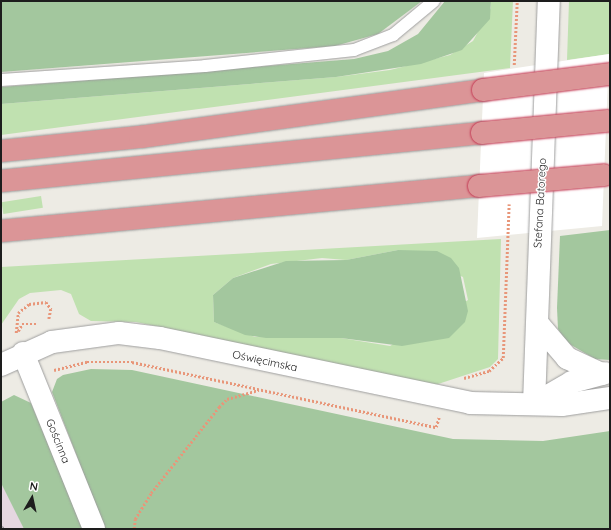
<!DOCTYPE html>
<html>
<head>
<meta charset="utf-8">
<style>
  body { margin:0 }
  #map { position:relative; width:611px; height:530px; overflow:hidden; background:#edebe4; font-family:Quicksand,sans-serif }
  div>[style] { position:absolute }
  .industrial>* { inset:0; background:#e5d7e0 }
  .grass>* { inset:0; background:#c0e1b0; transform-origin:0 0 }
  .forest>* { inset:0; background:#a3c79e }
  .pier>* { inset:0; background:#fff }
  .path>* { height:2.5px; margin-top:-1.25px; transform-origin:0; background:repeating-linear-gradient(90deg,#e89679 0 2px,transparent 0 4px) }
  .roads { filter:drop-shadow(0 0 1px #9e9e9e) drop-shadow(0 0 1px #9e9e9e) }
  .service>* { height:12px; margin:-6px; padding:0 6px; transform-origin:6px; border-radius:6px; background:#fff }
  .tertiary>* { height:22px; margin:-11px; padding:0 11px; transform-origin:11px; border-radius:11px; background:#fff }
  .motorway>* { height:22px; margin:-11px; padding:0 11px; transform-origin:11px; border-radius:11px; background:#db9597 }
  .rail>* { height:4.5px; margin-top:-2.25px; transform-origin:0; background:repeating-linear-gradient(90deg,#fff 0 9px,#6b6b6b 0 18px); box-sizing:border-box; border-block:1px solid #6b6b6b }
  .bridges { filter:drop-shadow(0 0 1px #c33953) drop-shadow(0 0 1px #c33953) }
  .motorway-bridge>* { height:22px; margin:-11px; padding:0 11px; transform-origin:11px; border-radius:11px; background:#db9597 }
  span { translate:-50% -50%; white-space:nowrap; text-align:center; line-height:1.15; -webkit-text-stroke:3px #fff; paint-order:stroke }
  .street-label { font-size:11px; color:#1d1d1d }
  .frame { position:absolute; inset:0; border:2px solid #1d1d1d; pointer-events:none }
  .north { position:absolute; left:12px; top:478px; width:40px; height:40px; -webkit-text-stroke:3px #fff; paint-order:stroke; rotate:9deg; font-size:11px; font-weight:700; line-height:16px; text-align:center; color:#1d1d1d }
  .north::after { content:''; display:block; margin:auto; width:14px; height:18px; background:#1d1d1d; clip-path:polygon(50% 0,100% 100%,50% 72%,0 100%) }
</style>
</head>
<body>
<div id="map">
  <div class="industrial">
    <i style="clip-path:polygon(1px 483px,14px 507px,24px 529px,1px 529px)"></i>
  </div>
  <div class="grass">
    <i style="clip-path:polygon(491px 1px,513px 1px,510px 68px,1px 135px,1px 104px,336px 77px,390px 70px,450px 55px,473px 41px,491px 8px)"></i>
    <i style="clip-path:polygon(569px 1px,610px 1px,610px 54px,567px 60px)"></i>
    <i style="left:41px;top:196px;width:12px;height:40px;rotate:81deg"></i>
    <i style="clip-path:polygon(evenodd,501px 239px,498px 359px,490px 367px,435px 385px,136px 322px,91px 321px,79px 314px,71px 294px,61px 290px,30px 293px,19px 299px,1px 325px,1px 267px,501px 239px,398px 250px,463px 277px,468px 300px,390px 346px,341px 338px,255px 337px,214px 322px,213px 295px,233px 278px,271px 264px,322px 258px,346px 260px,398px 250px)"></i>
  </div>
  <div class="forest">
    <i style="clip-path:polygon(1px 1px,422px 1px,378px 34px,335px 46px,1px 72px)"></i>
    <i style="clip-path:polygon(445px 1px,491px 1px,490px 19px,462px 50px,421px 64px,336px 77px,1px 104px,1px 87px,354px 59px,388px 51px,418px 34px)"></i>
    <i style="clip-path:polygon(610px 230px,610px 360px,595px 359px,566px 342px,558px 329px,557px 308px,560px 236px)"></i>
    <i style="clip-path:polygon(398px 250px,437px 251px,451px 258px,459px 268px,468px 311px,465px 322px,449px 338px,402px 346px,341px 338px,266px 338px,245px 335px,214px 322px,213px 295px,233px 278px,286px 261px,346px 260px)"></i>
    <i style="clip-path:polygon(91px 369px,132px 370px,453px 439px,543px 441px,610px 431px,610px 529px,105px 529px,52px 392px,57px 379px,63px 375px)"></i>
    <i style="clip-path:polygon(14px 395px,31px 403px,83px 529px,24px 529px,1px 483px,1px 402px)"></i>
  </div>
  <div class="pier">
    <i style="clip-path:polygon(609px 54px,602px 226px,477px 238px,484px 73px)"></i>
  </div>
  <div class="path">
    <i style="left:514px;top:65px;width:64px;rotate:-87.3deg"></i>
    <i style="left:18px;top:331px;width:8px;rotate:-60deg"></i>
    <i style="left:22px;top:324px;width:15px"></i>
    <i style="left:16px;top:333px;width:20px;rotate:-84deg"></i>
    <i style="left:18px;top:313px;width:14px;rotate:-39deg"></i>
    <i style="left:29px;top:304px;width:17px;rotate:-7deg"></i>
    <i style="left:46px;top:302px;width:9px;rotate:54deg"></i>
    <i style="left:51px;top:309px;width:10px;rotate:101deg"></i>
    <i style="left:54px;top:370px;width:34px;rotate:-14deg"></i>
    <i style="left:87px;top:362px;width:45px"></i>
    <i style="left:132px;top:362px;width:311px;rotate:12.1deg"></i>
    <i style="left:436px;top:427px;width:10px;rotate:-73deg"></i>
    <i style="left:464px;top:378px;width:26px;rotate:-16deg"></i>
    <i style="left:489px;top:371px;width:19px;rotate:-43deg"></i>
    <i style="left:503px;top:358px;width:154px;rotate:-87.8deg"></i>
    <i style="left:134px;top:529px;width:10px;rotate:-84deg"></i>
    <i style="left:135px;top:519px;width:31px;rotate:-58deg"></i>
    <i style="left:151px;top:493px;width:110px;rotate:-51.7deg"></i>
    <i style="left:219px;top:407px;width:11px;rotate:-45deg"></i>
    <i style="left:227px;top:399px;width:33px;rotate:-16deg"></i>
  </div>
  <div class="roads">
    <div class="service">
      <i style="left:1px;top:80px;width:204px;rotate:-3.9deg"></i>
      <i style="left:205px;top:66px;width:150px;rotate:-6.1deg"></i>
      <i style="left:354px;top:50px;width:42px;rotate:-21deg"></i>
      <i style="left:393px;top:35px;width:53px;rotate:-39.7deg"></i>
    </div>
    <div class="tertiary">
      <i style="left:538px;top:324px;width:45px;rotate:49.5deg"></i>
      <i style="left:567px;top:358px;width:38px;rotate:25deg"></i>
      <i style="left:23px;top:353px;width:190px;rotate:68deg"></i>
      <i style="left:1px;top:365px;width:56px;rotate:-24.3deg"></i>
      <i style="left:52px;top:342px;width:68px;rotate:-7.7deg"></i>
      <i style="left:119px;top:333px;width:41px;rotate:7deg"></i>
      <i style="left:160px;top:338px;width:317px;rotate:11.8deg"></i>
      <i style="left:470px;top:403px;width:92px;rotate:1.2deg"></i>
      <i style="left:562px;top:405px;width:49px;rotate:-8.3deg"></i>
      <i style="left:534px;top:404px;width:403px;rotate:-87.9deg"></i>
      <i style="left:534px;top:404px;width:44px;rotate:-30.1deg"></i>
      <i style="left:572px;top:382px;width:34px;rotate:-15deg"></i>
    </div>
    <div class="motorway">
      <i style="left:1px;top:151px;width:140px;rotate:-5.8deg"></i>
      <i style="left:140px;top:137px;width:346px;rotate:-7.8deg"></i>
      <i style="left:1px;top:181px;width:483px;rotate:-5.7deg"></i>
      <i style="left:1px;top:231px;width:480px;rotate:-5.4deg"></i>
    </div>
  </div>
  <div class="rail">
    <i style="left:1px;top:527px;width:2px;rotate:63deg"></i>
  </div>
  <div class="bridges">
    <div class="motorway-bridge">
      <i style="left:483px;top:90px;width:127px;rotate:-7.2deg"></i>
      <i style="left:482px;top:133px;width:126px;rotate:-5.5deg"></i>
      <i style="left:479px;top:186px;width:125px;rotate:-5deg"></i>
    </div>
  </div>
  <div class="street-label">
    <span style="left:540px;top:203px;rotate:-87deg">Stefana Batorego</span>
    <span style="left:265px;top:361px;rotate:12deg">Oświęcimska</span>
    <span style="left:58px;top:441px;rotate:68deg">Gościnna</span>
  </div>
  <div class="frame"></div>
  <div class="north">N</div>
</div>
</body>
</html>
